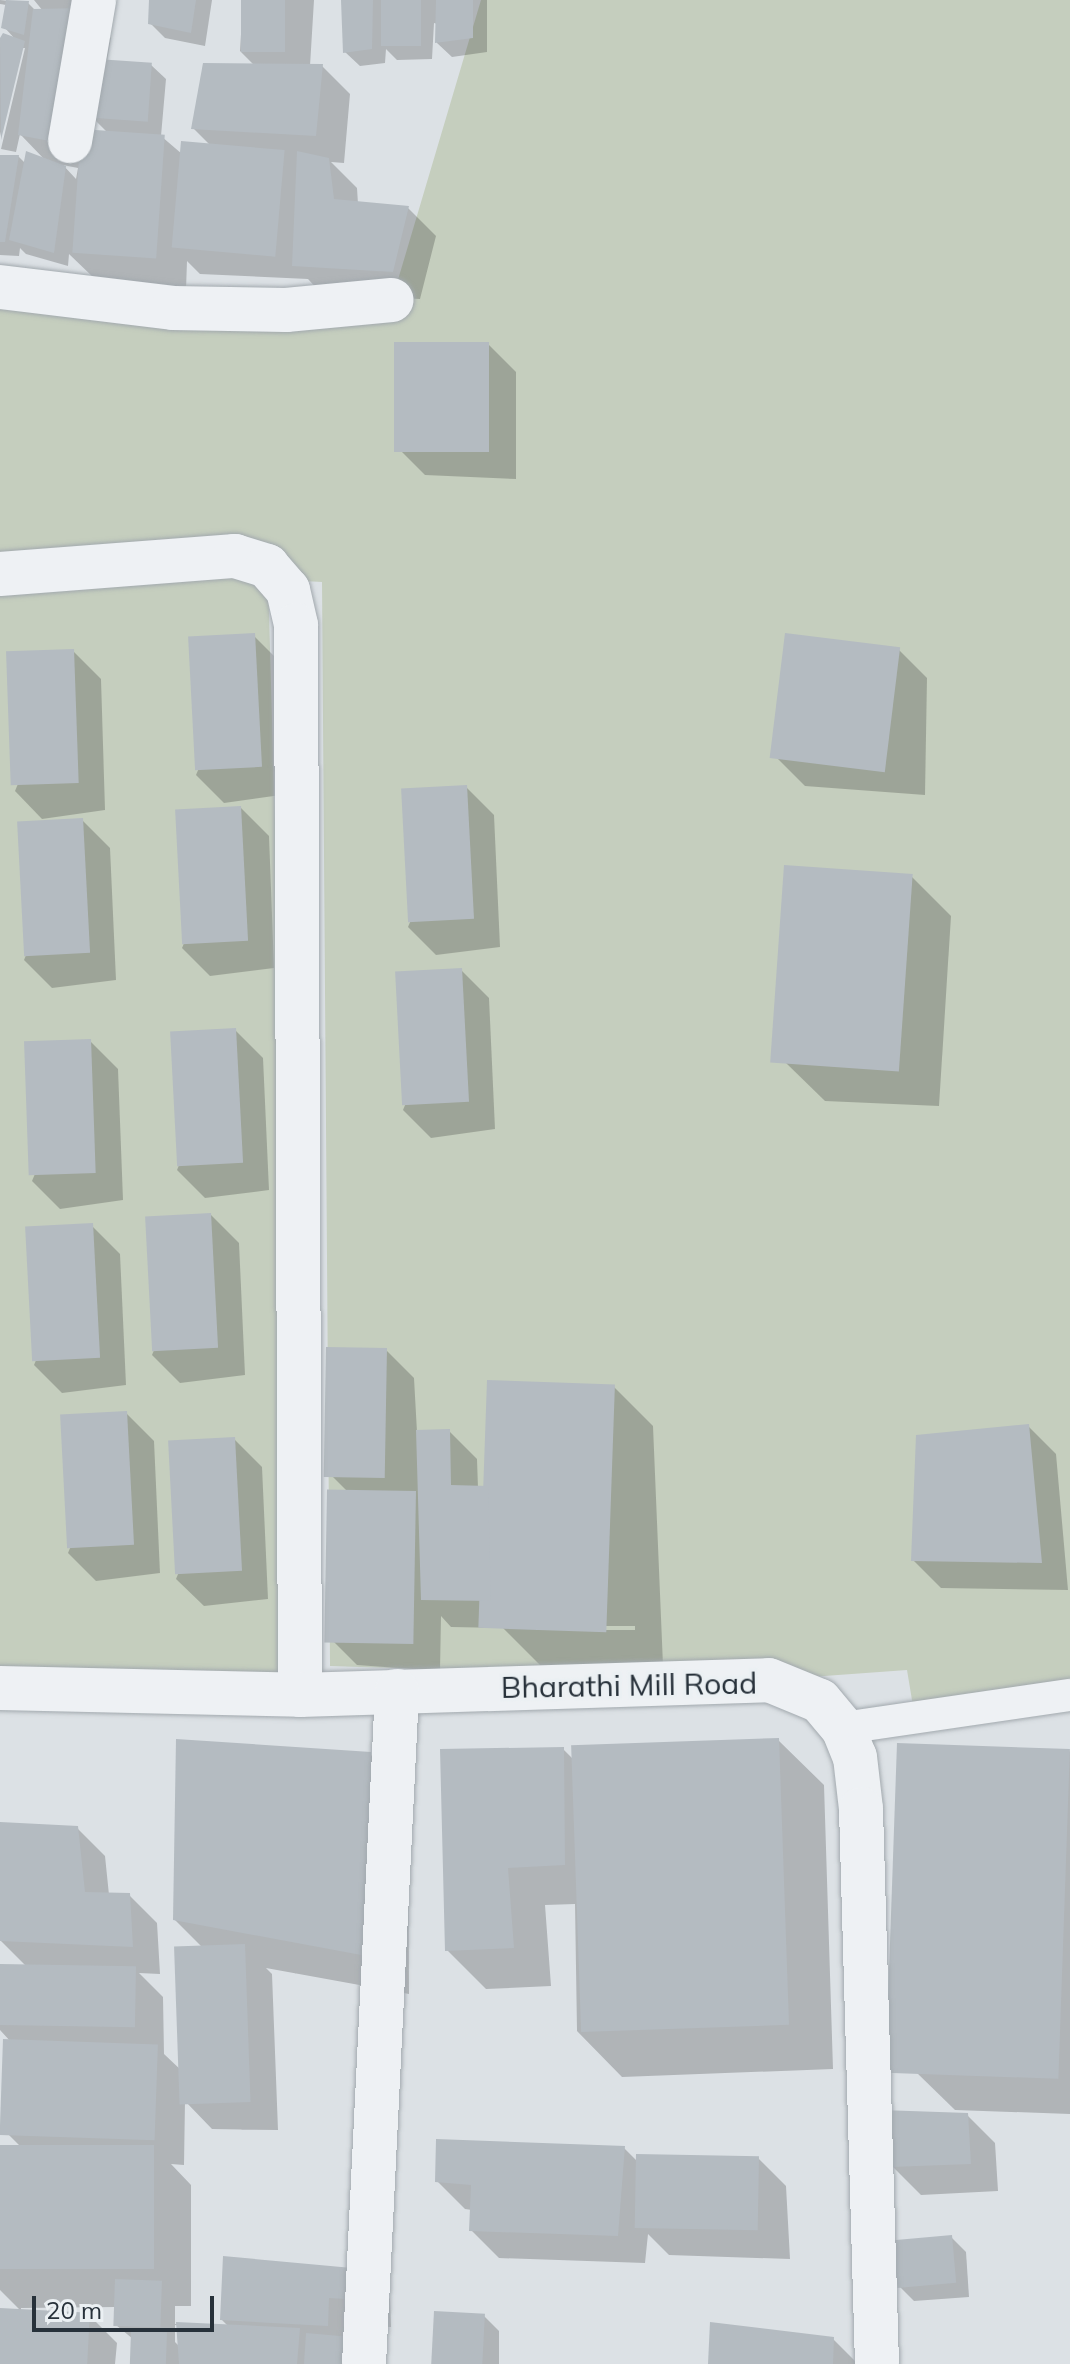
<!DOCTYPE html>
<html>
<head>
<meta charset="utf-8">
<style>
  body { margin:0 }
  #map { position:relative; width:1070px; height:2364px; overflow:hidden; background:#dce1e5; font-family:Mulish,sans-serif }
  div>[style] { position:absolute }
  .green>* { inset:0; background:#c5cebe }
  .shadow>* { inset:0; background:#0003 }
  .building>* { inset:0; background:#b4bbc1; transform-origin:0 0 }
  .roads { filter:drop-shadow(0 0 2px #a2a9ae) drop-shadow(0 0 2px #a2a9ae) }
  .service>* { height:32px; margin:-16px; padding:0 16px; transform-origin:16px; border-radius:16px; background:#eef1f4 }
  .minor>* { height:44px; margin:-22px; padding:0 22px; transform-origin:22px; border-radius:22px; background:#eef1f4 }
  span { translate:-50% -50%; white-space:nowrap; text-align:center; line-height:1.15; -webkit-text-stroke:7px #ebf0f3; paint-order:stroke }
  .street-label { font-size:30px; color:#27313a }
  .scale { position:absolute; left:32px; top:2296px; width:182px; height:36px; box-sizing:border-box; border:4px solid #27313a; border-top:0; padding-left:10px; font-size:24px; line-height:28px; white-space:nowrap; color:#27313a; -webkit-text-stroke:6px #ebf0f3; paint-order:stroke }
</style>
</head>
<body>
<div id="map">
  <div class="green">
    <i style="clip-path:polygon(481px 0,1070px 0,1070px 1684px,915px 1718px,907px 1670px,769px 1680px,330px 1666px,322px 582px,268px 579px,300px 1695px,0 1688px,0 286px,392px 300px)"></i>
  </div>
  <div class="shadow">
    <i style="clip-path:polygon(evenodd,0 0,28px 3px,36px 11px,43px 11px,34px 0,94px 0,89px 16px,111px 38px,107px 61px,151px 65px,166px 79px,161px 136px,182px 154px,211px 146px,194px 129px,254px 65px,240px 51px,243px 0,314px 0,310px 66px,322px 66px,350px 94px,344px 163px,331px 162px,357px 188px,358px 204px,408px 208px,436px 236px,420px 299px,322px 294px,308px 279px,200px 274px,187px 261px,186px 290px,95px 279px,69px 254px,68px 266px,26px 254px,20px 248px,19px 256px,0 255px,0 157px,18px 156px,26px 164px,45px 160px,20px 134px,16px 152px,1px 149px,25px 48px,21px 48px,0 136px,0 43px,4px 35px,16px 40px,4px 27px,7px 5px,0 4px,0 0,96px 121px,108px 133px,94px 132px,96px 121px,0 0,63px 165px,78px 168px,76px 179px,63px 165px)"></i>
    <i style="clip-path:polygon(151px 0,212px 0,205px 46px,165px 38px,150px 23px)"></i>
    <i style="clip-path:polygon(343px 0,487px 0,487px 52px,452px 57px,437px 43px,438px 24px,434px 23px,432px 59px,397px 60px,386px 49px,385px 63px,360px 66px,345px 52px)"></i>
    <i style="clip-path:polygon(488px 344px,516px 372px,516px 479px,425px 475px,397px 447px)"></i>
    <i style="clip-path:polygon(254px 636px,282px 664px,288px 794px,224px 803px,196px 775px)"></i>
    <i style="clip-path:polygon(899px 650px,927px 678px,925px 795px,805px 786px,777px 758px)"></i>
    <i style="clip-path:polygon(73px 651px,101px 679px,105px 810px,42px 819px,15px 791px)"></i>
    <i style="clip-path:polygon(466px 787px,494px 815px,500px 947px,436px 955px,408px 927px)"></i>
    <i style="clip-path:polygon(241px 808px,269px 836px,274px 968px,210px 976px,182px 948px)"></i>
    <i style="clip-path:polygon(82px 820px,110px 848px,116px 980px,52px 988px,24px 960px)"></i>
    <i style="clip-path:polygon(912px 877px,951px 916px,939px 1106px,825px 1101px,786px 1063px)"></i>
    <i style="clip-path:polygon(461px 970px,489px 998px,495px 1129px,431px 1138px,403px 1110px)"></i>
    <i style="clip-path:polygon(235px 1030px,263px 1058px,269px 1190px,205px 1198px,177px 1170px)"></i>
    <i style="clip-path:polygon(90px 1041px,118px 1069px,123px 1200px,60px 1209px,32px 1181px)"></i>
    <i style="clip-path:polygon(211px 1215px,239px 1243px,245px 1375px,180px 1383px,152px 1355px)"></i>
    <i style="clip-path:polygon(92px 1226px,120px 1254px,126px 1385px,62px 1393px,34px 1365px)"></i>
    <i style="clip-path:polygon(evenodd,386px 1350px,414px 1378px,417px 1432px,449px 1431px,477px 1459px,478px 1488px,487px 1488px,496px 1497px,614px 1387px,653px 1426px,663px 1665px,541px 1666px,503px 1628px,451px 1627px,441px 1616px,440px 1671px,357px 1665px,329px 1637px,351px 1495px,332px 1476px,386px 1350px,536px 1626px,635px 1626px,635px 1630px,536px 1630px,536px 1626px)"></i>
    <i style="clip-path:polygon(126px 1413px,154px 1441px,160px 1573px,96px 1581px,68px 1553px)"></i>
    <i style="clip-path:polygon(1028px 1426px,1056px 1454px,1068px 1590px,941px 1588px,913px 1560px)"></i>
    <i style="clip-path:polygon(234px 1439px,262px 1467px,268px 1599px,204px 1606px,176px 1579px)"></i>
    <i style="clip-path:polygon(778px 1740px,824px 1785px,833px 2069px,622px 2077px,577px 2031px,575px 1904px,545px 1905px,551px 1986px,486px 1989px,447px 1950px,563px 1749px,573px 1759px)"></i>
    <i style="clip-path:polygon(1070px 1750px,1070px 2114px,955px 2110px,916px 2072px)"></i>
    <i style="clip-path:polygon(evenodd,370px 1754px,408px 1792px,409px 1994px,266px 1968px,272px 1974px,278px 2130px,212px 2129px,185px 2101px,184px 2165px,171px 2164px,191px 2185px,191px 2306px,175px 2306px,175px 2324px,229px 2327px,222px 2320px,362px 2271px,390px 2299px,391px 2327px,356px 2326px,365px 2364px,134px 2364px,133px 2339px,116px 2325px,116px 2307px,21px 2308px,21px 2311px,89px 2315px,117px 2343px,115px 2364px,0 2364px,0 2310px,21px 2311px,0 2290px,0 2148px,22px 2148px,8px 2134px,11px 2042px,0 2030px,0 1966px,26px 1966px,0 1940px,0 1824px,77px 1828px,105px 1856px,109px 1895px,129px 1895px,157px 1923px,160px 1974px,139px 1973px,163px 1997px,164px 2054px,183px 2072px,202px 1947px,175px 1920px,370px 1754px,175px 2325px,178px 2325px,180px 2347px,175px 2342px,175px 2325px)"></i>
    <i style="clip-path:polygon(967px 2115px,995px 2143px,998px 2191px,921px 2195px,892px 2166px)"></i>
    <i style="clip-path:polygon(624px 2148px,638px 2162px,758px 2158px,786px 2186px,790px 2259px,669px 2255px,648px 2234px,645px 2263px,499px 2258px,471px 2230px,472px 2210px,465px 2209px,437px 2181px)"></i>
    <i style="clip-path:polygon(951px 2237px,966px 2252px,969px 2297px,914px 2301px,899px 2286px)"></i>
    <i style="clip-path:polygon(484px 2316px,499px 2331px,499px 2364px,436px 2364px)"></i>
    <i style="clip-path:polygon(833px 2339px,858px 2364px,710px 2364px)"></i>
  </div>
  <div class="building">
    <i style="clip-path:polygon(6px 0,29px 1px,24px 35px,1px 28px)"></i>
    <i style="clip-path:polygon(149px 0,196px 0,191px 33px,148px 24px)"></i>
    <i style="left:241px;top:0;width:44px;height:52px"></i>
    <i style="clip-path:polygon(341px 0,373px 0,372px 49px,343px 53px)"></i>
    <i style="left:381px;top:0;width:40px;height:46px"></i>
    <i style="clip-path:polygon(436px 0,473px 0,473px 38px,435px 43px)"></i>
    <i style="clip-path:polygon(84px 8px,60px 143px,18px 135px,33px 9px)"></i>
    <i style="clip-path:polygon(3px 33px,25px 41px,1px 140px,0 38px)"></i>
    <i style="left:97px;top:59px;width:55px;height:59px;rotate:4deg"></i>
    <i style="clip-path:polygon(203px 63px,323px 64px,316px 136px,191px 129px)"></i>
    <i style="left:81px;top:129px;width:84px;height:124px;rotate:4deg"></i>
    <i style="left:181px;top:141px;width:104px;height:107px;rotate:5deg"></i>
    <i style="clip-path:polygon(26px 151px,66px 166px,54px 253px,9px 240px)"></i>
    <i style="clip-path:polygon(297px 151px,329px 158px,334px 199px,409px 206px,393px 272px,292px 266px)"></i>
    <i style="clip-path:polygon(0 155px,19px 155px,5px 242px,0 242px)"></i>
    <i style="left:489px;top:342px;width:110px;height:95px;rotate:90deg"></i>
    <i style="left:255px;top:633px;width:134px;height:67px;rotate:87deg"></i>
    <i style="left:785px;top:633px;width:116px;height:126px;rotate:7deg"></i>
    <i style="left:74px;top:649px;width:134px;height:68px;rotate:88deg"></i>
    <i style="left:467px;top:785px;width:134px;height:66px;rotate:87deg"></i>
    <i style="left:241px;top:806px;width:135px;height:66px;rotate:87deg"></i>
    <i style="left:83px;top:818px;width:135px;height:66px;rotate:87deg"></i>
    <i style="left:784px;top:865px;width:129px;height:198px;rotate:4deg"></i>
    <i style="left:462px;top:968px;width:134px;height:67px;rotate:87deg"></i>
    <i style="left:236px;top:1028px;width:135px;height:66px;rotate:87deg"></i>
    <i style="left:91px;top:1039px;width:134px;height:67px;rotate:88deg"></i>
    <i style="left:211px;top:1213px;width:135px;height:66px;rotate:87deg"></i>
    <i style="left:93px;top:1223px;width:135px;height:68px;rotate:87deg"></i>
    <i style="left:326px;top:1347px;width:61px;height:130px;rotate:1deg"></i>
    <i style="left:487px;top:1380px;width:128px;height:248px;rotate:2deg"></i>
    <i style="left:127px;top:1411px;width:134px;height:67px;rotate:87deg"></i>
    <i style="clip-path:polygon(1029px 1424px,1042px 1563px,911px 1561px,916px 1435px)"></i>
    <i style="clip-path:polygon(450px 1429px,451px 1485px,488px 1486px,491px 1601px,421px 1600px,416px 1430px)"></i>
    <i style="left:235px;top:1437px;width:134px;height:67px;rotate:87deg"></i>
    <i style="left:416px;top:1491px;width:153px;height:89px;rotate:91deg"></i>
    <i style="left:779px;top:1738px;width:287px;height:208px;rotate:88deg"></i>
    <i style="clip-path:polygon(176px 1739px,371px 1752px,372px 1957px,173px 1920px)"></i>
    <i style="left:897px;top:1743px;width:173px;height:330px;rotate:2deg"></i>
    <i style="clip-path:polygon(564px 1747px,565px 1865px,508px 1868px,514px 1948px,445px 1951px,440px 1749px)"></i>
    <i style="clip-path:polygon(0 1822px,78px 1826px,85px 1892px,130px 1893px,133px 1947px,0 1941px)"></i>
    <i style="left:245px;top:1944px;width:158px;height:71px;rotate:88deg"></i>
    <i style="left:0;top:1964px;width:136px;height:61px;rotate:1deg"></i>
    <i style="left:3px;top:2039px;width:155px;height:96px;rotate:2deg"></i>
    <i style="clip-path:polygon(881px 2110px,968px 2113px,971px 2164px,891px 2167px)"></i>
    <i style="clip-path:polygon(436px 2139px,625px 2146px,618px 2236px,469px 2231px,471px 2185px,435px 2182px)"></i>
    <i style="left:154px;top:2145px;width:124px;height:154px;rotate:90deg"></i>
    <i style="left:636px;top:2154px;width:123px;height:74px;rotate:1deg"></i>
    <i style="left:952px;top:2235px;width:48px;height:59px;rotate:85deg"></i>
    <i style="clip-path:polygon(223px 2256px,363px 2269px,364px 2300px,329px 2298px,328px 2326px,220px 2320px)"></i>
    <i style="left:115px;top:2279px;width:47px;height:47px;rotate:2deg"></i>
    <i style="left:0;top:2308px;width:90px;height:56px;rotate:3deg"></i>
    <i style="left:434px;top:2311px;width:51px;height:53px;rotate:3deg"></i>
    <i style="clip-path:polygon(176px 2322px,300px 2328px,297px 2364px,179px 2364px)"></i>
    <i style="clip-path:polygon(710px 2322px,834px 2337px,833px 2364px,708px 2364px)"></i>
    <i style="left:131px;top:2331px;width:36px;height:33px;rotate:2deg"></i>
    <i style="clip-path:polygon(306px 2333px,352px 2337px,351px 2364px,304px 2364px)"></i>
  </div>
  <div class="roads">
    <div class="service">
      <i style="left:843px;top:1728px;width:229px;rotate:-8.3deg"></i>
    </div>
    <div class="minor">
      <i style="left:70px;top:141px;width:143px;rotate:-80.3deg"></i>
      <i style="left:0;top:287px;width:174px;rotate:6.9deg"></i>
      <i style="left:173px;top:308px;width:113px;rotate:1deg"></i>
      <i style="left:286px;top:310px;width:106px;rotate:-5.4deg"></i>
      <i style="left:0;top:574px;width:236px;rotate:-4.4deg"></i>
      <i style="left:235px;top:556px;width:34px;rotate:17deg"></i>
      <i style="left:267px;top:566px;width:32px;rotate:49deg"></i>
      <i style="left:288px;top:590px;width:36px;rotate:77deg"></i>
      <i style="left:296px;top:625px;width:1070px;rotate:89.79deg"></i>
      <i style="left:0;top:1688px;width:300px;rotate:1.3deg"></i>
      <i style="left:300px;top:1695px;width:469px;rotate:-1.8deg"></i>
      <i style="left:769px;top:1680px;width:55px;rotate:22.4deg"></i>
      <i style="left:820px;top:1701px;width:35px;rotate:50deg"></i>
      <i style="left:843px;top:1728px;width:31px;rotate:68deg"></i>
      <i style="left:855px;top:1757px;width:52px;rotate:83.4deg"></i>
      <i style="left:861px;top:1809px;width:555px;rotate:88.35deg"></i>
      <i style="left:364px;top:2364px;width:674px;rotate:-87.19deg"></i>
    </div>
  </div>
  <div class="street-label">
    <span style="left:629px;top:1685px;rotate:-1deg">Bharathi Mill Road</span>
  </div>
  <div class="scale">20 m</div>
</div>
</body>
</html>
